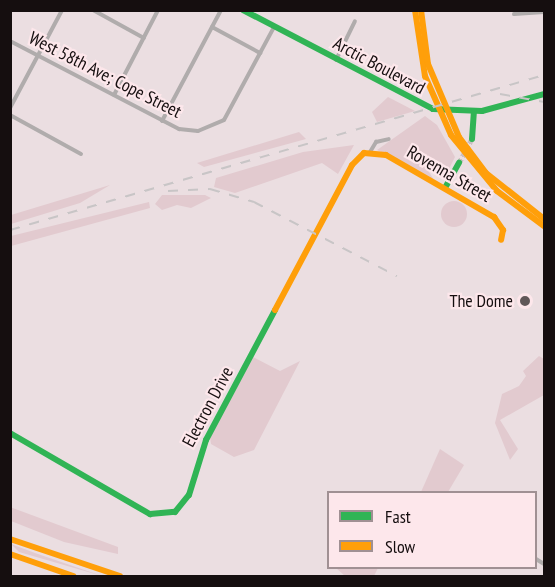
<!DOCTYPE html>
<html>
<head>
<meta charset="utf-8">
<style>
  body { margin:0 }
  #map { position:relative; width:555px; height:587px; overflow:hidden; background:#ebdee1; font-family:"PT Sans Narrow",sans-serif }
  div>[style] { position:absolute }
  .green>* { inset:0; background:#e2cacf }
  .round { border-radius:50% }
  .secondary-tunnel>* { height:5px; margin-top:-2.5px; transform-origin:0; background:repeating-linear-gradient(90deg,#cbbfc2 0 5px,transparent 0 7.5px) }
  .street>* { height:4px; margin:-2px; padding:0 2px; transform-origin:2px; border-radius:2px; background:#b0acac }
  .fast>* { height:6px; margin:-3px; padding:0 3px; transform-origin:3px; border-radius:3px; background:#30b455 }
  .slow>* { height:6px; margin:-3px; padding:0 3px; transform-origin:3px; border-radius:3px; background:#ff9f0a }
  .rail>* { height:1.5px; margin-top:-0.75px; transform-origin:0; background:repeating-linear-gradient(90deg,#c8c5c6 0 10px,transparent 0 20px) }
  .dots>* { width:16px; height:16px; translate:-50% -50%; box-sizing:border-box; border:3px solid #fde7eb; border-radius:50% }
  span { translate:-50% -50%; white-space:nowrap; text-align:center; line-height:1.15; -webkit-text-stroke:4.5px #fde7eb; paint-order:stroke }
  .street-label { font-size:18px; color:#150e0f }
  .poi-label { font-size:18px; color:#150e0f }
  .right { translate:-100% -50%; text-align:right }
  .frame { position:absolute; inset:0; border:12px solid #150e0f; pointer-events:none }
  .legend { position:absolute; left:327px; top:491px; width:210px; height:78px; box-sizing:border-box; background:#fde7eb; border:2px solid #a09093; margin:0; padding:8px 10px; list-style:none; font-size:18px; color:#150e0f }
  .legend li { display:flex; align-items:center; gap:12px; height:30px }
  .legend b { width:30px; border:2px solid #a09093 }
</style>
</head>
<body>
<div id="map">
  <div class="green">
    <i style="clip-path:polygon(388px 97px,415px 111px,377px 122px,372px 112px)"></i>
    <i style="clip-path:polygon(425px 116px,437px 125px,455px 157px,447px 173px,424px 164px,434px 180px,377px 150px)"></i>
    <i style="clip-path:polygon(299px 132px,306px 139px,204px 167px,197px 163px)"></i>
    <i style="clip-path:polygon(354px 145px,338px 174px,322px 163px,235px 193px,214px 187px,216px 178px,303px 152px)"></i>
    <i style="clip-path:polygon(110px 185px,80px 203px,11px 224px,11px 215px)"></i>
    <i style="clip-path:polygon(162px 195px,205px 195px,211px 198px,191px 208px,177px 205px,162px 210px,155px 204px)"></i>
    <i class="round" style="left:441px;top:201px;width:26px;height:26px"></i>
    <i style="clip-path:polygon(149px 202px,150px 208px,11px 246px,11px 236px)"></i>
    <i style="clip-path:polygon(539px 356px,544px 359px,544px 395px,500px 420px,518px 449px,510px 460px,495px 423px,502px 394px,519px 386px,526px 376px,523px 371px)"></i>
    <i style="clip-path:polygon(253px 357px,280px 371px,300px 361px,254px 450px,234px 457px,211px 444px,210px 437px)"></i>
    <i style="clip-path:polygon(440px 449px,464px 465px,448px 492px,421px 492px)"></i>
    <i style="clip-path:polygon(10px 507px,118px 547px,118px 554px,64px 542px,11px 521px)"></i>
    <i style="clip-path:polygon(11px 544px,35px 553px,102px 576px,19px 552px)"></i>
    <i style="clip-path:polygon(336px 568px,378px 568px,374px 576px,345px 576px)"></i>
  </div>
  <div class="secondary-tunnel">
    <i style="left:459px;top:163px;width:27px;rotate:-62deg"></i>
  </div>
  <div class="street">
    <i style="left:93px;top:10px;width:58px;rotate:28.8deg"></i>
    <i style="left:514px;top:14px;width:30px;rotate:-4deg"></i>
    <i style="left:212px;top:27px;width:55px;rotate:28.4deg"></i>
    <i style="left:10px;top:41px;width:191px;rotate:27.5deg"></i>
    <i style="left:179px;top:129px;width:19px;rotate:6deg"></i>
    <i style="left:198px;top:131px;width:28px;rotate:-23deg"></i>
    <i style="left:224px;top:120px;width:106px;rotate:-61.7deg"></i>
    <i style="left:336px;top:60px;width:43px;rotate:-64deg"></i>
    <i style="left:114px;top:95px;width:96px;rotate:-62.6deg"></i>
    <i style="left:10px;top:108px;width:111px;rotate:-62deg"></i>
    <i style="left:10px;top:115px;width:81px;rotate:28.8deg"></i>
    <i style="left:162px;top:121px;width:126px;rotate:-62deg"></i>
    <i style="left:370px;top:152px;width:12px;rotate:-59deg"></i>
    <i style="left:376px;top:142px;width:13px;rotate:-13deg"></i>
    <i style="left:536px;top:559px;width:9px;rotate:32deg"></i>
  </div>
  <div class="fast">
    <i style="left:243px;top:10px;width:214px;rotate:27.5deg"></i>
    <i style="left:433px;top:109px;width:49px;rotate:2.3deg"></i>
    <i style="left:482px;top:111px;width:64px;rotate:-15.3deg"></i>
    <i style="left:472px;top:139px;width:27px;rotate:-86deg"></i>
    <i style="left:445px;top:188px;width:29px;rotate:-61deg"></i>
    <i style="left:10px;top:433px;width:162px;rotate:30.1deg"></i>
    <i style="left:150px;top:514px;width:25px;rotate:-5deg"></i>
    <i style="left:175px;top:512px;width:22px;rotate:-51deg"></i>
    <i style="left:189px;top:495px;width:58px;rotate:-72.8deg"></i>
    <i style="left:206px;top:440px;width:147px;rotate:-62deg"></i>
  </div>
  <div class="slow">
    <i style="left:415px;top:10px;width:67px;rotate:81.4deg"></i>
    <i style="left:425px;top:76px;width:64px;rotate:66.2deg"></i>
    <i style="left:451px;top:135px;width:72px;rotate:50.6deg"></i>
    <i style="left:497px;top:191px;width:59px;rotate:36.7deg"></i>
    <i style="left:421px;top:10px;width:54px;rotate:82.6deg"></i>
    <i style="left:428px;top:64px;width:79px;rotate:67deg"></i>
    <i style="left:459px;top:137px;width:45px;rotate:53.1deg"></i>
    <i style="left:486px;top:173px;width:74px;rotate:38.4deg"></i>
    <i style="left:275px;top:310px;width:164px;rotate:-62deg"></i>
    <i style="left:352px;top:165px;width:17px;rotate:-45deg"></i>
    <i style="left:364px;top:153px;width:22px;rotate:5deg"></i>
    <i style="left:386px;top:155px;width:125px;rotate:29.9deg"></i>
    <i style="left:494px;top:217px;width:16px;rotate:55deg"></i>
    <i style="left:503px;top:230px;width:10px;rotate:101deg"></i>
    <i style="left:10px;top:539px;width:116px;rotate:18.6deg"></i>
    <i style="left:10px;top:554px;width:67px;rotate:19.2deg"></i>
  </div>
  <div class="rail">
    <i style="left:500px;top:94px;width:45px;rotate:10.3deg"></i>
    <i style="left:168px;top:191px;width:42px;rotate:-2.7deg"></i>
    <i style="left:210px;top:189px;width:46px;rotate:16.5deg"></i>
    <i style="left:254px;top:202px;width:161px;rotate:27.4deg"></i>
    <i style="left:10px;top:230px;width:556px;rotate:-16.19deg"></i>
  </div>
  <div class="dots">
    <i style="left:525px;top:301px;background:#605758"></i>
  </div>
  <div class="street-label">
    <span style="left:379px;top:66px;rotate:28deg">Arctic Boulevard</span>
    <span style="left:105px;top:75px;rotate:27deg">West 58th Ave; Cope Street</span>
    <span style="left:449px;top:174px;rotate:30deg">Rovenna Street</span>
    <span style="left:208px;top:407px;rotate:-62deg">Electron Drive</span>
  </div>
  <div class="poi-label">
    <span class="right" style="left:513px;top:301px">The Dome</span>
  </div>
  <div class="frame"></div>
  <ul class="legend">
  <li><b style="height:8px;background:#30b455"></b>Fast</li>
  <li><b style="height:8px;background:#ff9f0a"></b>Slow</li>
  </ul>
</div>
</body>
</html>
